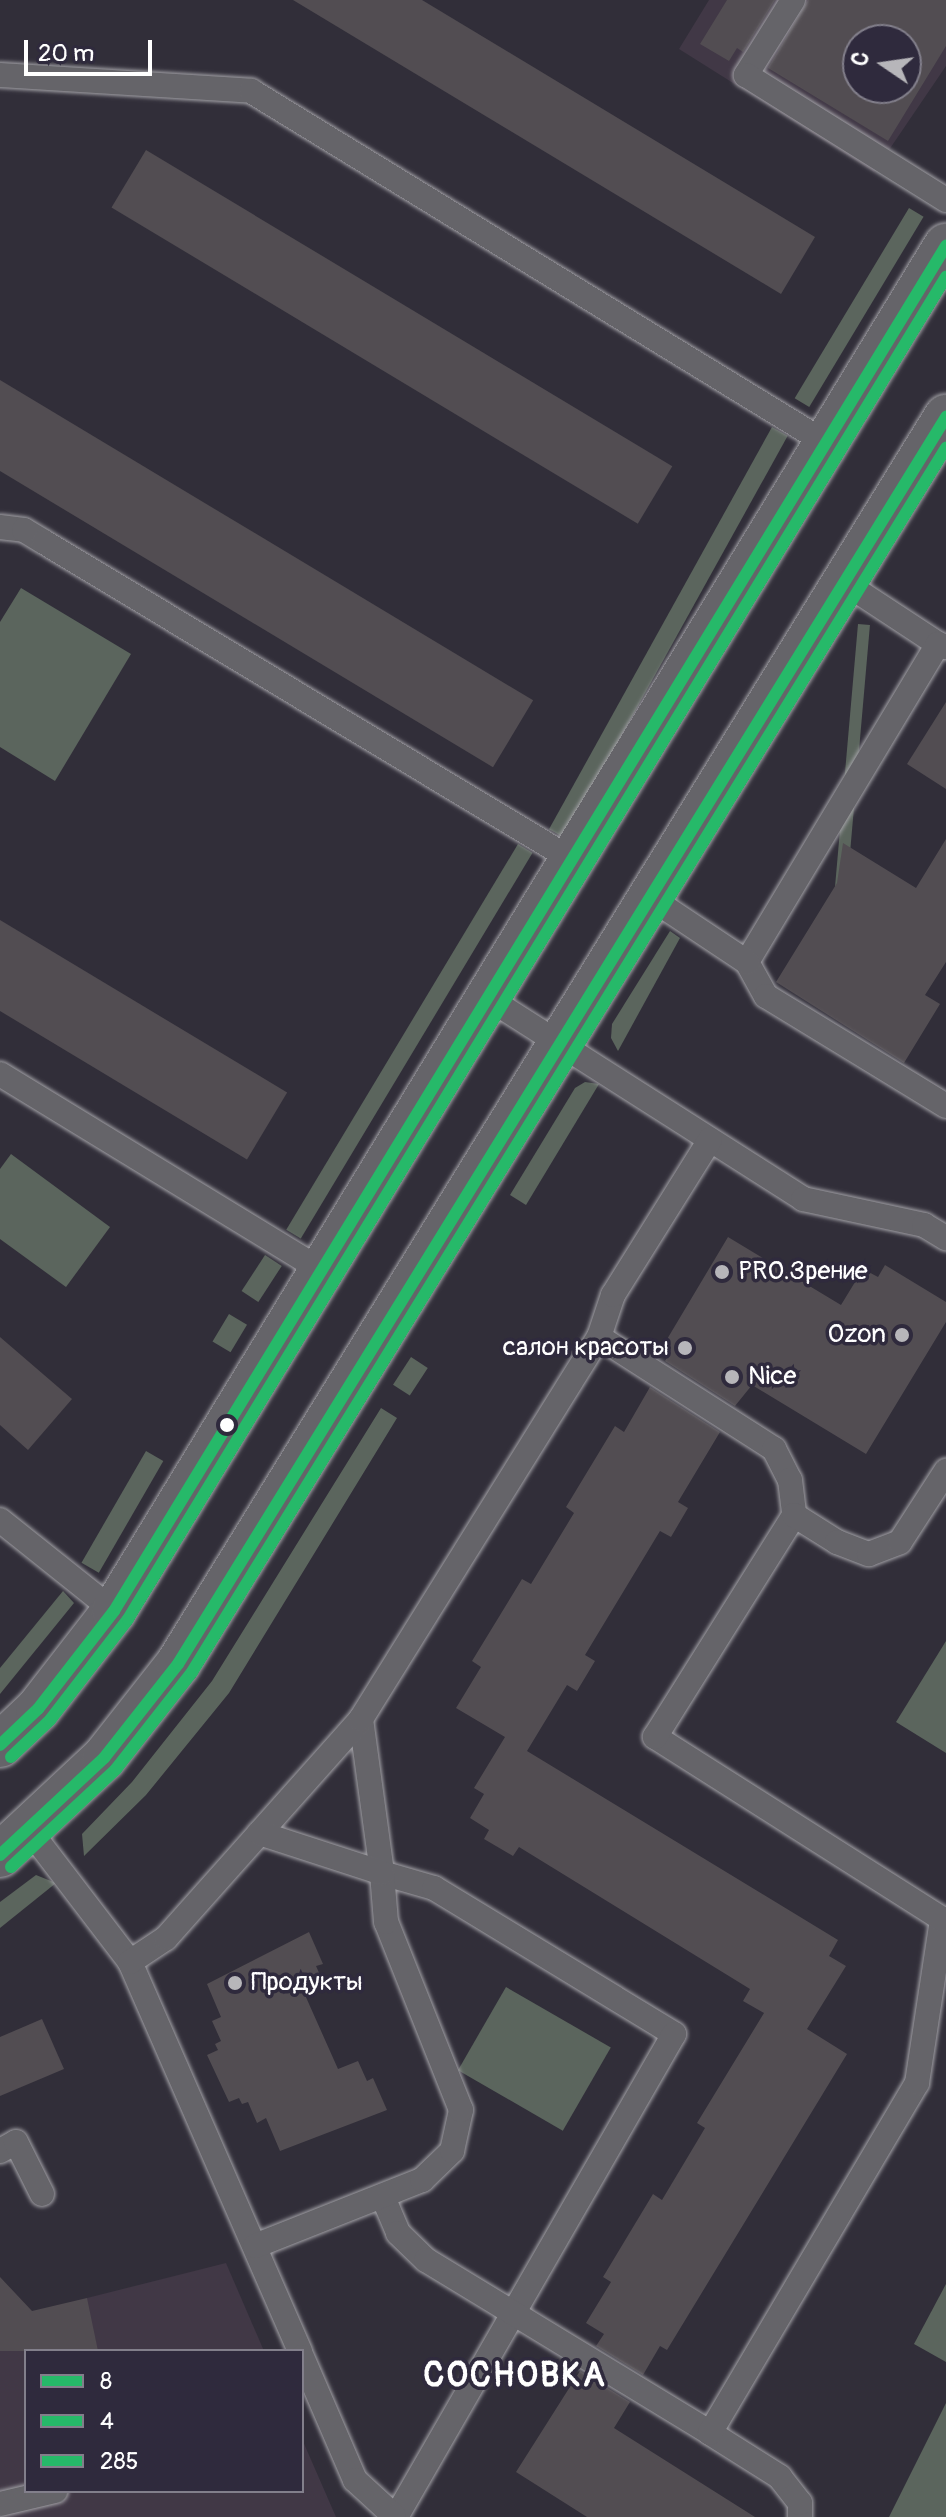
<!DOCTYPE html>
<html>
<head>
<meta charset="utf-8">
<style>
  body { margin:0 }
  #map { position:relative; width:946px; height:2517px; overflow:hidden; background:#312e39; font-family:Pangolin,sans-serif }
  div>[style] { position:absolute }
  .built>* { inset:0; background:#413846 }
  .green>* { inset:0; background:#5b655d; transform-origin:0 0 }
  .building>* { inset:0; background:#524d52; transform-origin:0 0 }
  .roads { filter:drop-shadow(0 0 2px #a2a1a6) drop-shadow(0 0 2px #a2a1a6) }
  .service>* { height:24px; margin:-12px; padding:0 12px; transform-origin:12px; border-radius:12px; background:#656469 }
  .tertiary>* { height:44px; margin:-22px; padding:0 22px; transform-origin:22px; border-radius:22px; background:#656469 }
  .bus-1>* { height:12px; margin:-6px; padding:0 6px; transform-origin:6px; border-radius:6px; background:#26b969 }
  .bus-2>* { height:12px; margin:-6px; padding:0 6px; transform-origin:6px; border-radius:6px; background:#26b969 }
  .bus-3>* { height:12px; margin:-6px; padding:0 6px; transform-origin:6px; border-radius:6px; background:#26b969 }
  .dots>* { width:22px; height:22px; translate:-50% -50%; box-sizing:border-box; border:4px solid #2f2a3d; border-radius:50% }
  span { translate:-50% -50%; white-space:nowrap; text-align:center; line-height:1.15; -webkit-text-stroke:7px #2f2a3d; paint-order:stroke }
  .poi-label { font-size:26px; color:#fff }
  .left { translate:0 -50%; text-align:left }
  .right { translate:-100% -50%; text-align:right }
  .district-label { font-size:34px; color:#fff; font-weight:700; letter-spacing:2px }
  .legend { position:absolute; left:24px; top:2349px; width:280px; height:144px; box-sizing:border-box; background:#2f2a3d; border:2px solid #827f8b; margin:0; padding:10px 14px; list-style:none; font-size:24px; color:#fff }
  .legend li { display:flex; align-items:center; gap:16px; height:40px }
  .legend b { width:40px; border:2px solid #827f8b }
  .north { position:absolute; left:842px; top:24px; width:80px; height:80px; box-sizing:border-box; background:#2f2a3d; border:2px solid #827f8b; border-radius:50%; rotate:283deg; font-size:22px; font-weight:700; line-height:32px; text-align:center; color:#fff }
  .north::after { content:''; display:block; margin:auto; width:28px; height:36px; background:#b7b6ba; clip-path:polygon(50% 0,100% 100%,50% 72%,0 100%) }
  .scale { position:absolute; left:24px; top:40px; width:128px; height:36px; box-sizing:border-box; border:4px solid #fff; border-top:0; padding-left:10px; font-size:24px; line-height:28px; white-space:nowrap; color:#fff; -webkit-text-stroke:6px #2f2a3d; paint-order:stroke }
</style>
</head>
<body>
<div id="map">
  <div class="built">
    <i style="clip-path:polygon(evenodd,709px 0,946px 0,946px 66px,874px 172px,679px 49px,709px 0,858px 40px,906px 40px,906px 88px,858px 88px,858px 40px)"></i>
    <i style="clip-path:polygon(226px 2263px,264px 2351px,62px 2351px,87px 2298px)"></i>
    <i style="clip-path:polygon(0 2278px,26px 2351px,26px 2491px,302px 2491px,302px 2439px,336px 2517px,0 2517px)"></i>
  </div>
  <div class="green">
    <i style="left:909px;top:208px;width:17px;height:222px;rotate:31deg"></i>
    <i style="left:772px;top:427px;width:18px;height:460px;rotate:29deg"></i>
    <i style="clip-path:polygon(21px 588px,131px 654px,55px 781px,0 747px,0 622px)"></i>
    <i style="left:858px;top:624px;width:12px;height:319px;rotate:5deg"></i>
    <i style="left:518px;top:844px;width:17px;height:450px;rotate:31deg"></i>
    <i style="clip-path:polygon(670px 931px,680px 938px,618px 1051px,611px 1038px,612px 1024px)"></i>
    <i style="clip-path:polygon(585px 1082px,599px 1084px,526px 1205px,510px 1195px,575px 1088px)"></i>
    <i style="clip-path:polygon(11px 1154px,110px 1227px,66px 1287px,0 1239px,0 1169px)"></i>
    <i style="left:265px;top:1255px;width:20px;height:43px;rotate:33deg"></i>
    <i style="left:229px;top:1314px;width:21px;height:32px;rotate:31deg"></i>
    <i style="left:411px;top:1357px;width:20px;height:33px;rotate:33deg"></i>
    <i style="clip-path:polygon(381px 1408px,397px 1418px,229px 1693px,146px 1795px,84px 1856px,82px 1834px,132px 1782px,212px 1681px)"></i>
    <i style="left:146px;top:1451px;width:20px;height:129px;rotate:30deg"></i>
    <i style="clip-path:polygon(63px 1591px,74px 1603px,0 1694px,0 1668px)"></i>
    <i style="clip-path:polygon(946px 1641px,946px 1753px,896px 1722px)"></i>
    <i style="clip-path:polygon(36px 1875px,56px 1883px,0 1928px,0 1902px)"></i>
    <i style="left:506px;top:1987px;width:121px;height:96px;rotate:30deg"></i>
    <i style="clip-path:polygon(946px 2284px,946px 2362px,914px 2344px)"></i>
    <i style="clip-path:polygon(946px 2403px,946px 2517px,889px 2517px)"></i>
  </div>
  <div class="building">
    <i style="clip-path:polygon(293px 0,422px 0,815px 237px,781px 294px)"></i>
    <i style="clip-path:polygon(727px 0,775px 0,743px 52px,737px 48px,729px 61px,700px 44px)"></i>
    <i style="clip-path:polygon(evenodd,808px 0,946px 0,946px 46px,888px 141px,768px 68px,808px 0,858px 40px,906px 40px,906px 88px,858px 88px,858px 40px)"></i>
    <i style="left:146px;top:150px;width:614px;height:67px;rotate:31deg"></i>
    <i style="left:0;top:380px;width:622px;height:78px;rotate:31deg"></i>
    <i style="clip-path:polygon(946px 702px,946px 789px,907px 764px)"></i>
    <i style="clip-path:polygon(946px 839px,946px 962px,925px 995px,940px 1004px,904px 1063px,776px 982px,837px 883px,843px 843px,916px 888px)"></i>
    <i style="left:0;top:920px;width:335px;height:78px;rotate:31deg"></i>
    <i style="clip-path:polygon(728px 1237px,841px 1305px,863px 1269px,878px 1277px,885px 1265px,946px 1302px,946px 1322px,866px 1454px,752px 1385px,735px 1406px,665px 1361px,668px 1356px,660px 1351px)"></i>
    <i style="clip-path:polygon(0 1337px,72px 1399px,28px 1450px,0 1425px)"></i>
    <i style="clip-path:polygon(650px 1387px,720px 1432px,678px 1502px,688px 1508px,671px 1537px,660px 1531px,585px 1655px,595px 1661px,577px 1691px,567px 1685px,527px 1751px,838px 1940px,829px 1956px,846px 1966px,807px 2029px,847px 2054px,667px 2350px,660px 2346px,643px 2375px,596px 2346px,604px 2334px,586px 2323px,611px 2282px,603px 2277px,653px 2194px,662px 2200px,705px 2128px,697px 2123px,764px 2013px,743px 2001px,750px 1989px,519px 1847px,513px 1856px,484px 1839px,489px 1830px,470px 1818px,484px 1794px,474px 1788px,505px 1737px,456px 1708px,481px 1667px,472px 1661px,522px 1579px,531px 1584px,574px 1513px,566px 1507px,615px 1426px,624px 1432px)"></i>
    <i style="clip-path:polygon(309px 1932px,323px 1964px,316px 1966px,325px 1986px,305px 1995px,338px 2069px,358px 2061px,367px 2081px,373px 2078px,387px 2110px,280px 2151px,266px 2118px,257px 2123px,248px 2102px,242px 2104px,239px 2098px,229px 2102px,207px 2055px,218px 2050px,215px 2044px,221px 2041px,212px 2021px,221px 2017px,207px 1984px)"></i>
    <i style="clip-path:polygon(42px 2019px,64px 2069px,0 2096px,0 2037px)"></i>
    <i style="clip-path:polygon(0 2277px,32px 2311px,87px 2298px,98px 2351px,0 2351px)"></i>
    <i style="clip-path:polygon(580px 2371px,630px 2402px,614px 2428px,755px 2517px,587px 2517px,516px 2472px)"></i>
  </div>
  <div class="roads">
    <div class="service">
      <i style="left:793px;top:0;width:89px;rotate:122.1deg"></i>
      <i style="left:746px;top:75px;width:236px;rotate:32deg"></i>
      <i style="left:0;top:75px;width:252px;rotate:3.6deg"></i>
      <i style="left:251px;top:91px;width:674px;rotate:31.47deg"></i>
      <i style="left:0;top:527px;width:24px;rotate:7deg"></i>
      <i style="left:24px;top:530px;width:23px;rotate:31deg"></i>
      <i style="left:44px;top:542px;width:615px;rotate:31.03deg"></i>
      <i style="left:842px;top:581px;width:115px;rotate:33.3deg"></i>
      <i style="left:946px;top:647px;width:9px;rotate:-159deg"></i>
      <i style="left:938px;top:644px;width:371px;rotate:121deg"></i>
      <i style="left:747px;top:962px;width:39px;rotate:61deg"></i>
      <i style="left:766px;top:996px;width:211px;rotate:31.4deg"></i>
      <i style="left:649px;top:897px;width:118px;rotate:33.6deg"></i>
      <i style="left:488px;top:998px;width:374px;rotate:32.5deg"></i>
      <i style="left:803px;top:1199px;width:124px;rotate:12.1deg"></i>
      <i style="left:924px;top:1225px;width:26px;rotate:31deg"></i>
      <i style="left:0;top:1074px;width:378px;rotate:31.4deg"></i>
      <i style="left:599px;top:1337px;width:208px;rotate:32.6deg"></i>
      <i style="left:774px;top:1449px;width:35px;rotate:63deg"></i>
      <i style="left:790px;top:1480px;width:35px;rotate:83deg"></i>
      <i style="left:0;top:1520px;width:146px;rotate:38.6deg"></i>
      <i style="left:361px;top:1719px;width:155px;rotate:82.2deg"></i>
      <i style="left:382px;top:1873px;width:54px;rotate:16.1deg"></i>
      <i style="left:434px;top:1888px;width:281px;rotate:31.3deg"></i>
      <i style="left:674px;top:2034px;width:557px;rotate:119.92deg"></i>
      <i style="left:30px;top:1831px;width:165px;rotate:52.6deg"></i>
      <i style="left:130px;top:1962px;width:425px;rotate:66.4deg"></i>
      <i style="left:130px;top:1962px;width:43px;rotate:-33.7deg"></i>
      <i style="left:166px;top:1938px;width:293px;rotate:-48.3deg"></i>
      <i style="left:361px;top:1719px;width:450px;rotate:-58.1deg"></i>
      <i style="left:599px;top:1337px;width:44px;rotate:-71.6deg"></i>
      <i style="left:613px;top:1295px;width:183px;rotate:-58deg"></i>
      <i style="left:0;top:2151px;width:18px;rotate:-29deg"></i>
      <i style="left:16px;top:2142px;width:58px;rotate:63.4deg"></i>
      <i style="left:383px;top:2197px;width:39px;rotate:67deg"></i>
      <i style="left:398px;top:2233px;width:39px;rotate:44deg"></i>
      <i style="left:426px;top:2260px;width:333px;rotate:31.3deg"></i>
      <i style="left:255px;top:2246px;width:180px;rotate:-21.6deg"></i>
      <i style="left:422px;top:2180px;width:42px;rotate:-44deg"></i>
      <i style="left:452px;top:2151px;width:42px;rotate:-77.6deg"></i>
      <i style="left:461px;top:2110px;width:202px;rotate:-111.7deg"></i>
      <i style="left:386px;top:1922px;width:49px;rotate:-94.7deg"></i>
      <i style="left:382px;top:1873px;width:129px;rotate:-162deg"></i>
      <i style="left:302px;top:2357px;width:134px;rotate:66.7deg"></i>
      <i style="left:355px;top:2480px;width:52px;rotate:42.6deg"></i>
      <i style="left:0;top:2504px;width:57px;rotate:-13.3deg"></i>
      <i style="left:800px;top:2517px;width:14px;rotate:-90deg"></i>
      <i style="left:800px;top:2503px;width:33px;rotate:-128deg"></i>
      <i style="left:780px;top:2477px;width:83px;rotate:-147.8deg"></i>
      <i style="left:710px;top:2433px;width:407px;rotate:-59.4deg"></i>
      <i style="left:917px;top:2083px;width:166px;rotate:-81.3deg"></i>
      <i style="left:942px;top:1919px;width:340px;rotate:-147.6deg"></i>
      <i style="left:655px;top:1737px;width:262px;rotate:-57.9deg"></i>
      <i style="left:794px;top:1515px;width:51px;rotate:32.1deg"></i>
      <i style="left:837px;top:1542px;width:34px;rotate:21deg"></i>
      <i style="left:869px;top:1554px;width:33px;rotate:-21deg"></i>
      <i style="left:900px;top:1542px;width:85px;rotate:-57.1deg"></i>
    </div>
    <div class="tertiary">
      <i style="left:0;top:1745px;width:52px;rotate:-43.5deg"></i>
      <i style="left:38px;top:1709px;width:124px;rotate:-52.2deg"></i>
      <i style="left:114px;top:1611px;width:1599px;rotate:-58.64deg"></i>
      <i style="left:0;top:1855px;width:142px;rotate:-43deg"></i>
      <i style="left:104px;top:1758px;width:120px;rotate:-51.8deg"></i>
      <i style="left:178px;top:1664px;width:1465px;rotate:-58.37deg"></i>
    </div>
  </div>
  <div class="bus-1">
    <i style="left:0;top:1745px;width:52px;rotate:-43.5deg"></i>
    <i style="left:38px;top:1709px;width:124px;rotate:-52.2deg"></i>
    <i style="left:114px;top:1611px;width:1599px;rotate:-58.64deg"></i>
    <i style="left:0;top:1855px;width:142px;rotate:-43deg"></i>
    <i style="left:104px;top:1758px;width:120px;rotate:-51.8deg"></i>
    <i style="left:178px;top:1664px;width:1465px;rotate:-58.37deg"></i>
  </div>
  <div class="bus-2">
    <i style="left:11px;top:1757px;width:54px;rotate:-43.5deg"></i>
    <i style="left:50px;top:1720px;width:128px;rotate:-52.3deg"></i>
    <i style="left:128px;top:1619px;width:1572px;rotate:-58.64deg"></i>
  </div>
  <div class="bus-3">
    <i style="left:11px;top:1867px;width:144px;rotate:-43deg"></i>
    <i style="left:116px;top:1769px;width:123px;rotate:-51.9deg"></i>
    <i style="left:192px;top:1672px;width:1438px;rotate:-58.37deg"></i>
  </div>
  <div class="dots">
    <i style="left:722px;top:1272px;background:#b7b6ba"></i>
    <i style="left:902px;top:1335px;background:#b7b6ba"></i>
    <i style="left:685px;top:1348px;background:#b7b6ba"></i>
    <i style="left:732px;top:1377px;background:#b7b6ba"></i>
    <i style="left:227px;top:1425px;background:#fff"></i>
    <i style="left:235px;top:1983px;background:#b7b6ba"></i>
  </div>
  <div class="poi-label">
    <span class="left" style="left:738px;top:1272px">PRO.Зрение</span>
    <span class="right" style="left:886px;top:1335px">Ozon</span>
    <span class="right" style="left:669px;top:1348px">салон красоты</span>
    <span class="left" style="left:748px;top:1377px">Nice</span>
    <span class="left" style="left:251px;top:1983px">Продукты</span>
  </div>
  <div class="district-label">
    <span style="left:515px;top:2376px">СОСНОВКА</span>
  </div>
  <ul class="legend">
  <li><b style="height:10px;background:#26b969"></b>8</li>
  <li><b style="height:10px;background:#26b969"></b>4</li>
  <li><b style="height:10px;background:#26b969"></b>285</li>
  </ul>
  <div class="north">С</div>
  <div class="scale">20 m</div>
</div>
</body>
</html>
